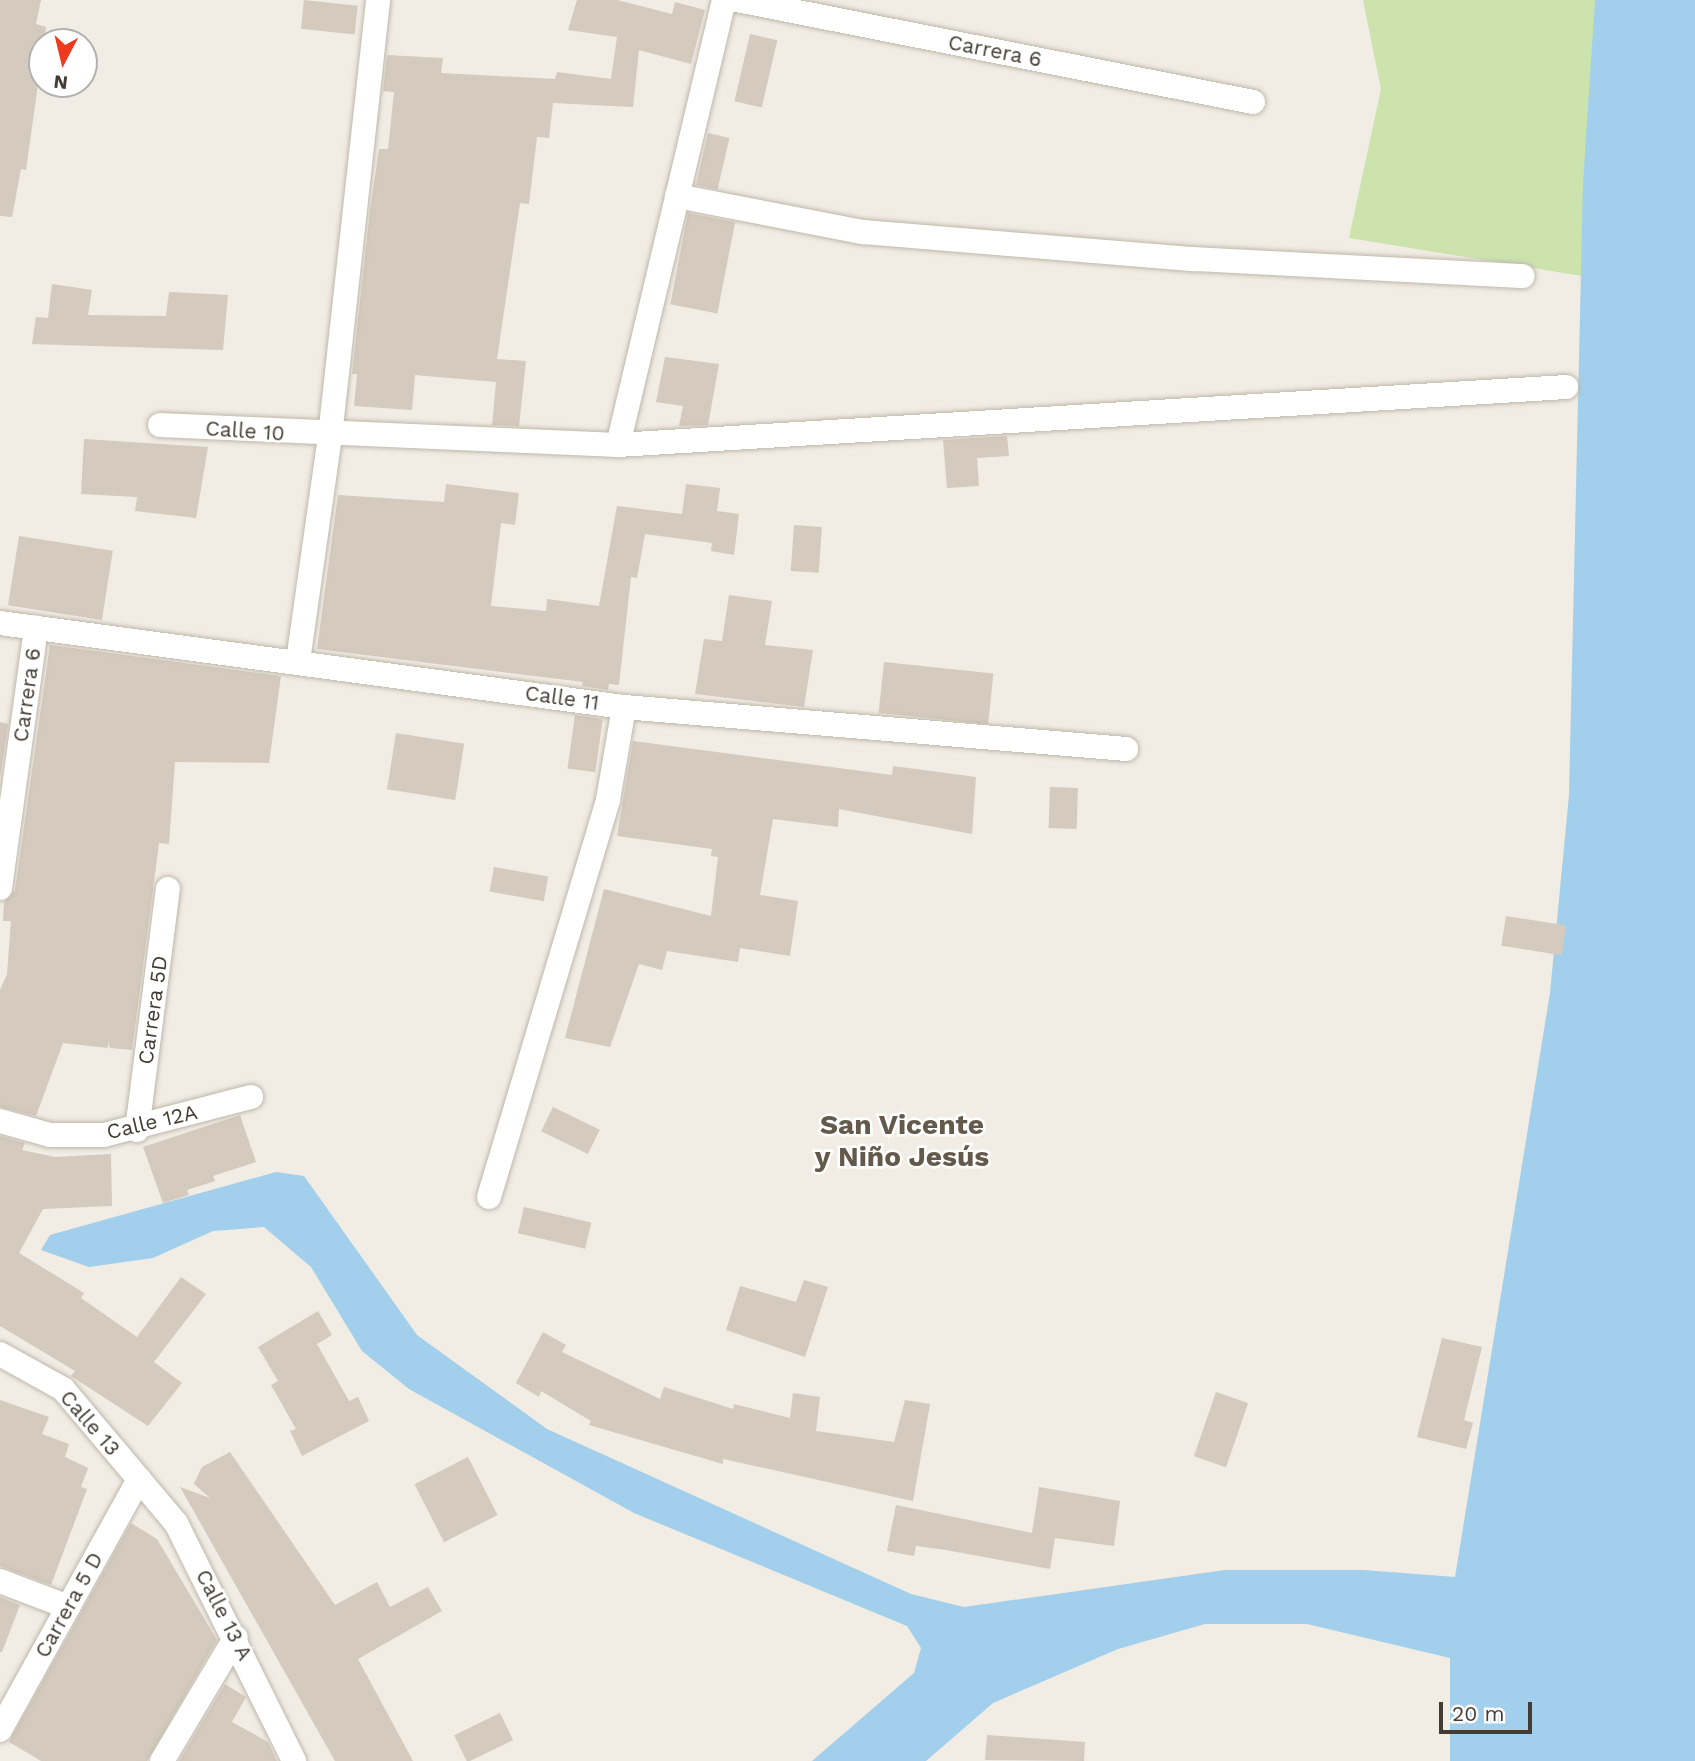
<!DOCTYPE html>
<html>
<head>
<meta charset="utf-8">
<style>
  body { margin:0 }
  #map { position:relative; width:1695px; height:1761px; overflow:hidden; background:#f1ece4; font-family:"Work Sans",sans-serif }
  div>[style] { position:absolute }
  .green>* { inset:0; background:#cce3ae }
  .water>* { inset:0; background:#a2cfeb }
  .building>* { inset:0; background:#d4cabd; transform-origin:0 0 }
  .roads { filter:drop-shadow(0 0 2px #beb7aa) drop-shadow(0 0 2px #beb7aa) }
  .street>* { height:24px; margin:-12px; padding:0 12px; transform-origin:12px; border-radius:12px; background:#fff }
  span { translate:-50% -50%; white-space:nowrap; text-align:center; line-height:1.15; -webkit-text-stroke:5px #fff; paint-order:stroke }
  .street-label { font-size:21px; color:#423c34 }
  .district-label { font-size:28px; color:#645a4c; font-weight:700 }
  .north { position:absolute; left:28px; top:28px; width:70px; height:70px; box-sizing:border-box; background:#fff; border:2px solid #b3b1ae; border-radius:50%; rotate:187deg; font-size:19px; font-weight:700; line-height:28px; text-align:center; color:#423c34 }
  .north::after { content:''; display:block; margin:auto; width:24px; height:32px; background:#ec391f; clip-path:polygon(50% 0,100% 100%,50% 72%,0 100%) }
  .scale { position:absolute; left:1439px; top:1702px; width:93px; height:32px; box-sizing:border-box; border:4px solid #423c34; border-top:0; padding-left:9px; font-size:21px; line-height:24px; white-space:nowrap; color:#423c34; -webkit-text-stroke:5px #fff; paint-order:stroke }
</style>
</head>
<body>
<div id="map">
  <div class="green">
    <i style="clip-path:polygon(1363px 0,1595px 0,1582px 276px,1349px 238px,1381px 89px)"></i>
  </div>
  <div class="water">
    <i style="clip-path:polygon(1595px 0,1695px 0,1695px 1761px,1450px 1761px,1450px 1658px,1307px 1624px,1205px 1624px,1118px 1649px,993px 1703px,926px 1761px,812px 1761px,914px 1673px,921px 1648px,907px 1626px,634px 1513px,409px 1389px,362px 1351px,311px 1267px,264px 1227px,213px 1231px,153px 1258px,89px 1267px,41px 1250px,50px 1235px,276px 1172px,304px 1176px,417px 1335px,547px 1429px,911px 1594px,964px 1607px,1225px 1570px,1364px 1570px,1455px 1577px,1550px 993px,1569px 795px,1583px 183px)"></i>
  </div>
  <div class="building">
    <i style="clip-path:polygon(0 0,41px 0,36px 24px,46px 27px,26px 170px,21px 169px,12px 217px,0 216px)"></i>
    <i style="left:304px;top:0;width:54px;height:29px;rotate:6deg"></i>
    <i style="clip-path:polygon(577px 0,617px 0,672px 14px,675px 2px,705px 10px,691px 64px,639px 50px,633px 107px,553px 103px,549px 138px,537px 137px,529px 204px,520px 203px,497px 359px,526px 361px,519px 426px,492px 425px,496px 382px,415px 375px,412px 410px,354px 406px,357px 374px,352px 374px,370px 211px,379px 149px,388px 149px,394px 92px,383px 91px,387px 55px,443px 58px,441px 73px,555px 79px,557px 72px,611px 79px,617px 37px,568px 30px)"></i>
    <i style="left:750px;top:34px;width:28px;height:69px;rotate:13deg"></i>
    <i style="left:708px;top:133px;width:22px;height:53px;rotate:13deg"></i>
    <i style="left:688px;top:213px;width:48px;height:93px;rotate:11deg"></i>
    <i style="clip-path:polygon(52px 284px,92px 290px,88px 315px,166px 316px,169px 292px,228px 295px,223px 350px,32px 344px,36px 317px,48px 318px)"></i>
    <i style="clip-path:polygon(665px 357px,719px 364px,708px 425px,679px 426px,683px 406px,656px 402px)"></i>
    <i style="clip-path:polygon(1007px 436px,1009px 456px,977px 458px,979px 486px,947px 488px,943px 440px)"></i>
    <i style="clip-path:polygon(84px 439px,208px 447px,196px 518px,135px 511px,137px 497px,81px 494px)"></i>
    <i style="clip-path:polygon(446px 484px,519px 493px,515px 525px,501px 523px,491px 606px,546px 611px,547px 599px,599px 606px,617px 506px,682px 514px,686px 484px,720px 488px,717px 511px,739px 514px,734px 555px,711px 551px,712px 543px,645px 534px,637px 578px,631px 577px,619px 685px,609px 684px,608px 690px,582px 686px,583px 682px,317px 649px,338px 495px,444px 502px)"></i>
    <i style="left:794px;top:525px;width:28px;height:46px;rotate:4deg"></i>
    <i style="left:19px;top:536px;width:95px;height:70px;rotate:9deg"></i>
    <i style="clip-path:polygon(729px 595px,772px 601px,765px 645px,813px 650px,804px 707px,695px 694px,704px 639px,722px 641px)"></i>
    <i style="clip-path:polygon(50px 645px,281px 676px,269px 763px,175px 762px,169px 844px,159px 843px,132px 1050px,110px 1048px,108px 1041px,108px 1048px,63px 1043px,36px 1116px,0 1107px,0 990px,7px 974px,11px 921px,3px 921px,4px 902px,15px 890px)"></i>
    <i style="left:884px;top:662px;width:110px;height:51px;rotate:6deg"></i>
    <i style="left:575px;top:715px;width:28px;height:54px;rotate:8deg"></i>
    <i style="clip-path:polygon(0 722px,8px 724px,0 779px)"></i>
    <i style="left:396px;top:733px;width:69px;height:57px;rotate:9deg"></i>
    <i style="clip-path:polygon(633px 741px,892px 775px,893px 766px,976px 777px,972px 834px,839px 809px,838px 827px,773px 819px,760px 895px,798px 901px,790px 956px,740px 948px,738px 962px,667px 951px,662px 970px,639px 964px,610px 1047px,565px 1038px,604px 889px,711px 916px,718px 857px,711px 856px,712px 849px,617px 836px)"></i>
    <i style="left:1050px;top:787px;width:28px;height:41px;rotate:2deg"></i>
    <i style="left:494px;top:867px;width:55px;height:25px;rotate:10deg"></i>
    <i style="left:1506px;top:916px;width:61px;height:30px;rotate:9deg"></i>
    <i style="left:553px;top:1107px;width:52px;height:27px;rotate:26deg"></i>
    <i style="clip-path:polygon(240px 1115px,256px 1162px,213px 1176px,215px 1181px,187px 1190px,189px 1195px,163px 1203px,143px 1147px)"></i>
    <i style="clip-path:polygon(0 1136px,25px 1143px,22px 1150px,55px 1157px,111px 1154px,112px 1206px,43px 1209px,19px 1253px,84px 1293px,81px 1298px,137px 1337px,181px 1277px,206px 1294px,154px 1362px,182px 1383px,148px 1426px,71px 1376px,75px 1371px,0 1326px)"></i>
    <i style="left:524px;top:1207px;width:69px;height:27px;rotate:13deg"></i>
    <i style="clip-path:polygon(804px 1280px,828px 1287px,805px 1357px,726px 1330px,740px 1286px,796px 1302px)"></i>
    <i style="clip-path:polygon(318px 1311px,332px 1335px,317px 1344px,349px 1401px,358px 1397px,369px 1421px,302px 1456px,290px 1431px,296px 1429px,271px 1385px,278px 1381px,258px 1347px)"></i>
    <i style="clip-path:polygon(543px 1332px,566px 1345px,562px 1352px,660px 1399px,664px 1387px,733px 1409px,734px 1404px,790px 1418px,793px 1393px,820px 1397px,816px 1431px,894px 1442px,905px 1400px,930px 1404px,913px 1501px,723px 1459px,723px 1464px,589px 1425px,591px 1421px,541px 1391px,539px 1397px,516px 1383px)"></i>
    <i style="clip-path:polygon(1442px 1338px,1482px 1347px,1464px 1420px,1473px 1423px,1466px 1449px,1417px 1437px)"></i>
    <i style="left:1216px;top:1392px;width:34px;height:68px;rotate:19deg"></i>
    <i style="clip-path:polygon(0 1400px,49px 1417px,42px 1434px,69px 1444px,65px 1457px,88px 1468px,81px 1487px,87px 1489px,51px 1585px,0 1566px)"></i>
    <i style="clip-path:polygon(230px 1452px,335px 1605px,377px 1582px,390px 1607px,428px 1587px,442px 1611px,358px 1659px,413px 1761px,335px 1761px,180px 1487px,210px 1498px,194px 1484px,202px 1467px)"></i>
    <i style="left:468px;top:1457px;width:65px;height:60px;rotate:63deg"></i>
    <i style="clip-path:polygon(1039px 1487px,1120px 1501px,1114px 1546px,1055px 1538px,1050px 1569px,946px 1550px,916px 1546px,914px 1556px,887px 1551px,896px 1505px,1032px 1533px)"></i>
    <i style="clip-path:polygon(131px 1523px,157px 1539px,217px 1640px,147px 1761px,41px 1761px,9px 1742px)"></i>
    <i style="clip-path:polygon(0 1597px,20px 1605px,2px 1652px,0 1652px)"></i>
    <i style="clip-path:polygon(225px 1684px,246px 1697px,232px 1722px,268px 1742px,277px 1761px,179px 1761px)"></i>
    <i style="left:500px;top:1713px;width:30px;height:51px;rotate:64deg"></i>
    <i style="clip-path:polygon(987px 1735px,1085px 1742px,1084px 1761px,985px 1760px)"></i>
  </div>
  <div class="roads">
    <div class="street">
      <i style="left:737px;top:0;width:526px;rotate:11.18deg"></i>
      <i style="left:677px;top:196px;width:189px;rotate:11deg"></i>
      <i style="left:863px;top:232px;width:332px;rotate:4.7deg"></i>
      <i style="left:1194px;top:259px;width:329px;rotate:3deg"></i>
      <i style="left:160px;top:425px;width:458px;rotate:2.5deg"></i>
      <i style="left:618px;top:445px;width:950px;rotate:-3.5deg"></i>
      <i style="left:618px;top:445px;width:457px;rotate:-76.6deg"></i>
      <i style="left:0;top:623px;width:630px;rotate:7.67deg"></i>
      <i style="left:624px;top:707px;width:504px;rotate:4.78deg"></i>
      <i style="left:298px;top:661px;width:227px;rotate:-81.9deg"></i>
      <i style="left:330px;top:436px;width:439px;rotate:-83.7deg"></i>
      <i style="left:0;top:888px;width:263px;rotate:-82.1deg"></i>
      <i style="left:0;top:1121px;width:52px;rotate:15.6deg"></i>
      <i style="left:50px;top:1135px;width:54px"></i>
      <i style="left:104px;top:1135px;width:152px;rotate:-14.5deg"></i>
      <i style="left:137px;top:1130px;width:243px;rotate:-82.7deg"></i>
      <i style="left:489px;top:1197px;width:414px;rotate:-73.3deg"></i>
      <i style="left:608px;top:800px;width:94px;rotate:-80.2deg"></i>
      <i style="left:0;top:1354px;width:72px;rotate:29.1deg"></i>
      <i style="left:63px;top:1389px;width:175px;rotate:49.9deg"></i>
      <i style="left:176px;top:1523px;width:266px;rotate:63.6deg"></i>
      <i style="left:0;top:1581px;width:73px;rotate:20.9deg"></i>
      <i style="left:0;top:1730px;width:287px;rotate:-61deg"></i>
      <i style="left:162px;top:1761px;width:144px;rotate:-59.2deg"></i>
    </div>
  </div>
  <div class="street-label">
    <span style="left:995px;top:51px;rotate:11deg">Carrera 6</span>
    <span style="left:245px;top:431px;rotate:4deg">Calle 10</span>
    <span style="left:27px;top:695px;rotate:-82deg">Carrera 6</span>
    <span style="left:562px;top:698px;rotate:8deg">Calle 11</span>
    <span style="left:153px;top:1010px;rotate:-82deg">Carrera 5D</span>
    <span style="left:152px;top:1122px;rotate:-13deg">Calle 12A</span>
    <span style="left:90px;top:1423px;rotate:49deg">Calle 13</span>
    <span style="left:69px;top:1605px;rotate:-61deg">Carrera 5 D</span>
    <span style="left:224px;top:1615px;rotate:63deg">Calle 13 A</span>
  </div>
  <div class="district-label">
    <span style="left:902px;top:1141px">San Vicente<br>y Niño Jesús</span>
  </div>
  <div class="north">N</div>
  <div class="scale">20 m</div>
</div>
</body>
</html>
